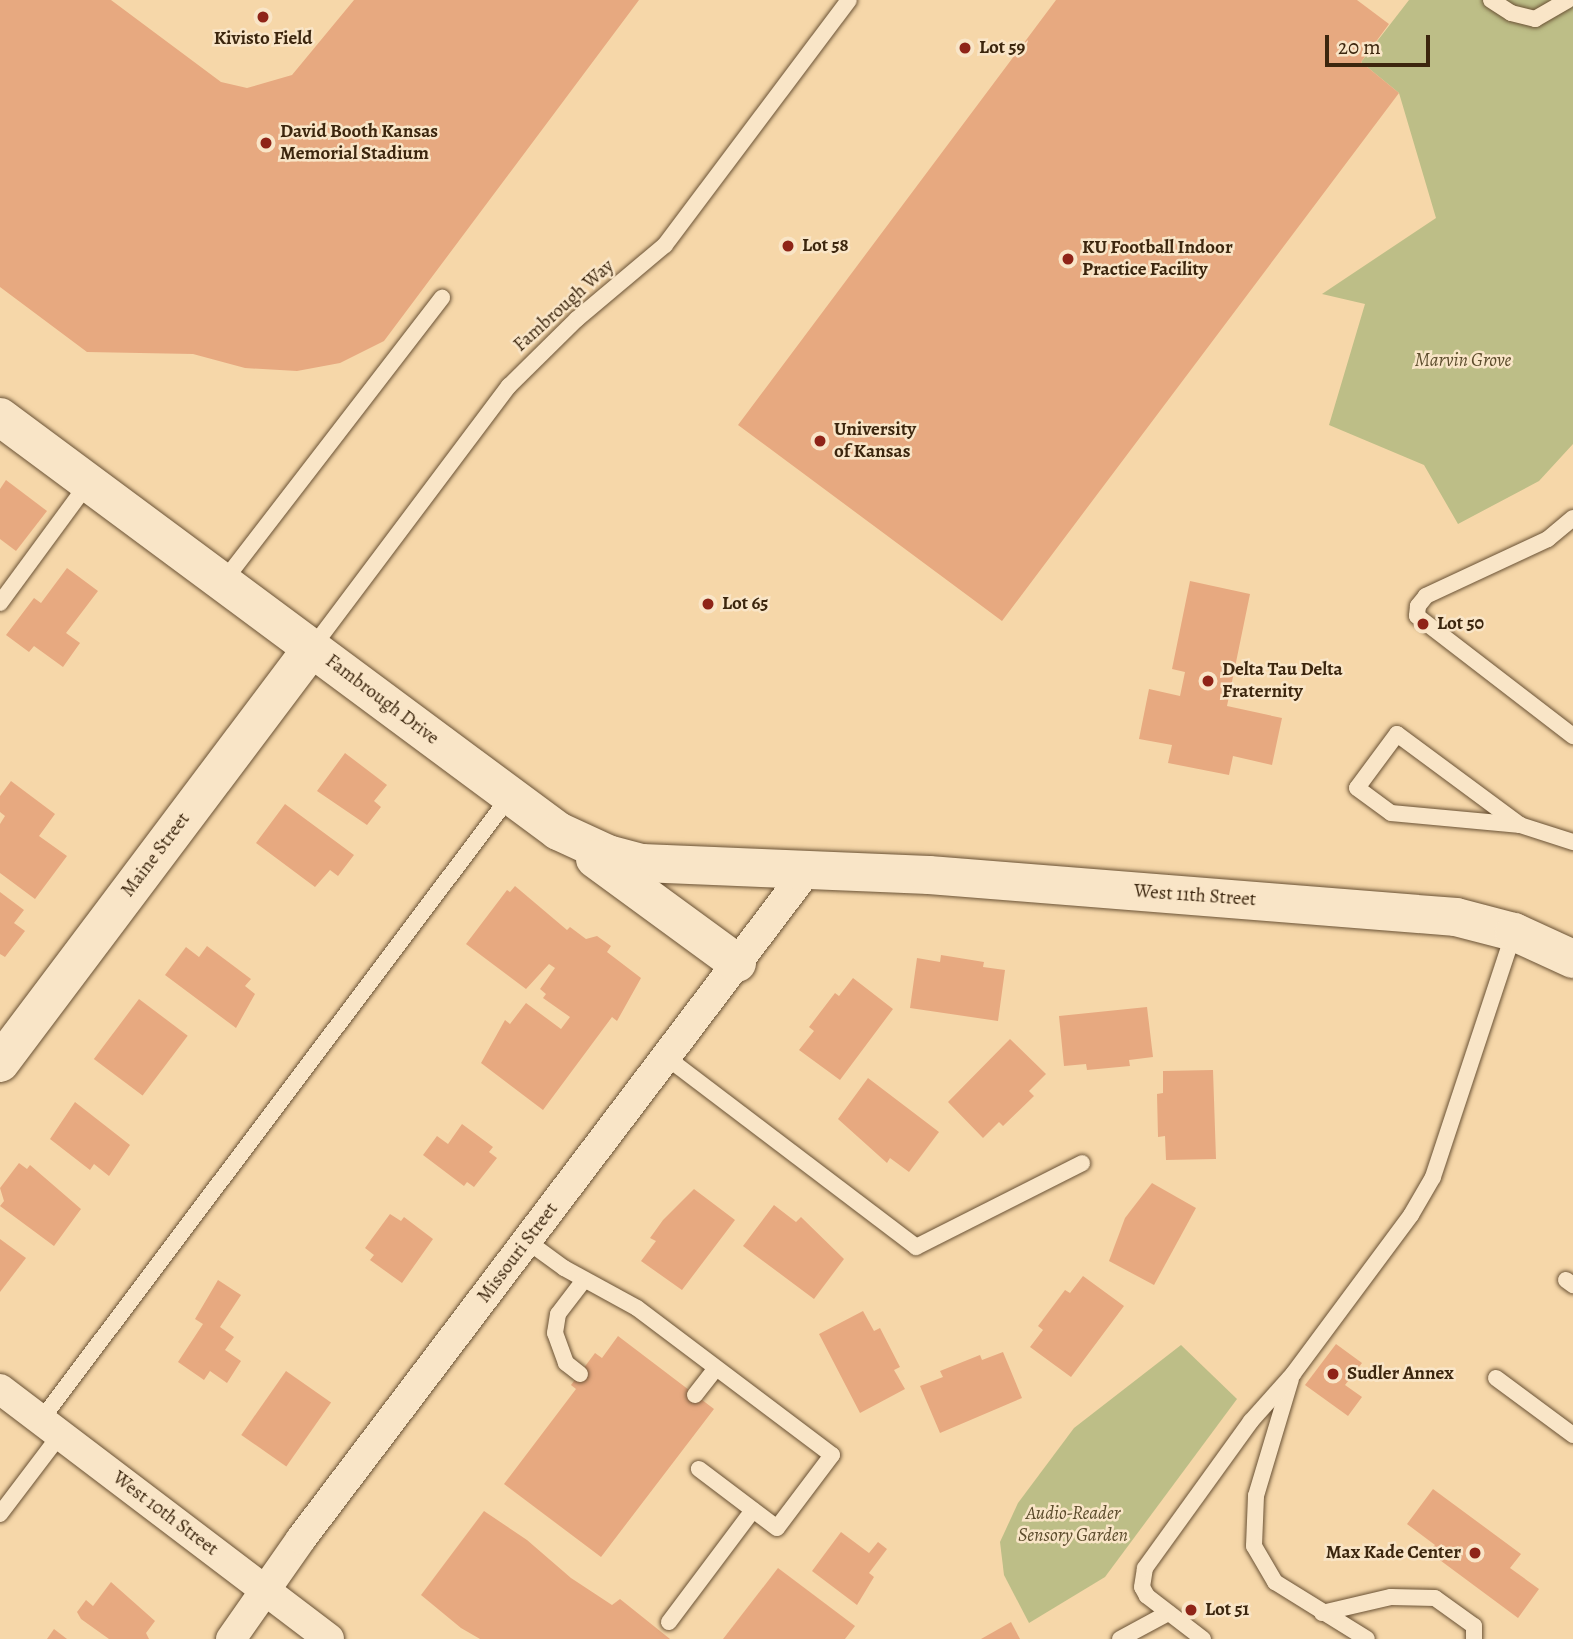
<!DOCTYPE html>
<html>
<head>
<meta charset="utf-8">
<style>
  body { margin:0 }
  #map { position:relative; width:1573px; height:1639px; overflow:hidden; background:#f6d7a9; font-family:Alegreya,serif }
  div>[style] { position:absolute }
  .green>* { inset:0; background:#bdbe87 }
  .building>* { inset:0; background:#e7a980; transform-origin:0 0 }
  .roads { filter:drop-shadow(0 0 2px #6a5235) drop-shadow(0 0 2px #6a5235) }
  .service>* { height:16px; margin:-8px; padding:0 8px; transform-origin:8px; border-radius:8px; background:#f9e5c7 }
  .minor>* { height:30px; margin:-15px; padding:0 15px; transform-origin:15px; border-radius:15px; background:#f9e5c7 }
  .tertiary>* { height:38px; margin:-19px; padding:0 19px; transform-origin:19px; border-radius:19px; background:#f9e5c7 }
  .dots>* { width:19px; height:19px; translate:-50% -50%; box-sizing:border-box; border:4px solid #f9e5c7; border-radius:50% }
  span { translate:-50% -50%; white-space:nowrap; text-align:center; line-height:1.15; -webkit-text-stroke:5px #f9e5c7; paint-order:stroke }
  .poi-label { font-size:19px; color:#3c260e; font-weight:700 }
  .left { translate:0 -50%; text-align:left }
  .right { translate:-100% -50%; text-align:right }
  .street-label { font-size:19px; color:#3c260e }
  .park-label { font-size:19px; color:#5c4c2c; font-style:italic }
  .scale { position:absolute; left:1325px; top:35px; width:105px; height:32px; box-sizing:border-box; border:4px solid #3c260e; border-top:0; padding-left:9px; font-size:21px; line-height:24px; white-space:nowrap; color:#3c260e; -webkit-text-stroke:5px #f9e5c7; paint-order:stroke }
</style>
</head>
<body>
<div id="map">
  <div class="green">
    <i style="clip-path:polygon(1409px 0,1573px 0,1573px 444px,1539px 481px,1458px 524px,1424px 465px,1329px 425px,1365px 304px,1322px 294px,1436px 218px,1399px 93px,1361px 62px)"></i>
    <i style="clip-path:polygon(1181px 1345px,1237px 1399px,1105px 1577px,1029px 1623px,1004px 1575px,1000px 1542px,1018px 1503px,1074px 1428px)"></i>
  </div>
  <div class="building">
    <i style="clip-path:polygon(0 0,111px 0,221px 82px,247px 88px,292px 75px,354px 0,639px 0,384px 341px,340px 363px,297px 371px,245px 368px,193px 354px,87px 352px,0 287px)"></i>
    <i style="clip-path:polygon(1056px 0,1357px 0,1389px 24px,1361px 62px,1399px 93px,1002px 621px,738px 425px)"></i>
    <i style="clip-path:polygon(6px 480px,47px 511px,16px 551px,0 539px,0 489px)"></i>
    <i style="clip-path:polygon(67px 568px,98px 591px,66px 633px,80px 643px,63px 667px,34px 646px,29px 652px,6px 635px,34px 598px,41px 603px)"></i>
    <i style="clip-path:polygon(1190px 581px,1250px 594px,1227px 706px,1282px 718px,1272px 765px,1233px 756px,1229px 775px,1168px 763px,1172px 745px,1139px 739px,1149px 689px,1180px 696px,1185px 672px,1172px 669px)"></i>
    <i style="clip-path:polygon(345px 753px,387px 785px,374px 801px,381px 807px,367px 825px,317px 791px)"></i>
    <i style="clip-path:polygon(11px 781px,55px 814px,39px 836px,67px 856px,35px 899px,0 873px,0 824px,5px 816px,0 812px,0 796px)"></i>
    <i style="clip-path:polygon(285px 804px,354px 855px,338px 876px,330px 870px,315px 887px,256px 843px)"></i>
    <i style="clip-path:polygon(515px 886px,567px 930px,570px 927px,586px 939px,597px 936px,611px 946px,607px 952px,641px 978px,617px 1021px,612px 1017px,543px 1110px,481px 1063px,505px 1020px,510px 1024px,526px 1003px,561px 1029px,570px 1017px,543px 998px,546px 994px,540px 989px,555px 968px,549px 964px,526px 989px,466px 944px,507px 890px,510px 892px)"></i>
    <i style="clip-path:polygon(0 892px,24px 910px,14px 923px,25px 931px,5px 957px,0 954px)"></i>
    <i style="clip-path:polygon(207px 946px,251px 979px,245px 986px,255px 994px,236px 1028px,165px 975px,186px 947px,199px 957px)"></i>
    <i style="clip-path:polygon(941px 955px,984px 962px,983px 967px,1005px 970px,998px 1021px,910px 1008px,917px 958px,940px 962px)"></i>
    <i style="clip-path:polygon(853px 978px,893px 1009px,840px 1080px,799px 1050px,814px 1031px,809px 1027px,835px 993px,839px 996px)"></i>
    <i style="left:139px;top:999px;width:61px;height:75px;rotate:37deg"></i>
    <i style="clip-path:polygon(1147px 1007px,1153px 1057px,1129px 1060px,1130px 1066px,1087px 1070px,1086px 1064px,1064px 1066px,1059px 1016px)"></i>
    <i style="clip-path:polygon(1010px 1039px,1046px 1074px,1029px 1091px,1034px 1096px,1003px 1126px,999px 1122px,983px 1138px,948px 1102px)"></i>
    <i style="clip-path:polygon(1213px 1070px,1216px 1159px,1166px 1160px,1165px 1136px,1158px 1137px,1157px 1094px,1163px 1093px,1163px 1071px)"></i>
    <i style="clip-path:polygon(868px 1078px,939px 1132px,909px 1172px,890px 1158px,887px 1163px,838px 1119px)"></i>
    <i style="clip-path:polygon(75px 1102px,130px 1145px,109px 1176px,94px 1164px,90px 1170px,50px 1139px)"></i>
    <i style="clip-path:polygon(462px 1124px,493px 1147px,489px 1152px,497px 1158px,474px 1187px,467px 1182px,464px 1186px,423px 1155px,437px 1136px,448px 1144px)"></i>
    <i style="clip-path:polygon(19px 1163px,27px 1169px,30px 1165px,81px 1209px,54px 1246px,0 1206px,4px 1201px,0 1188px)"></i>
    <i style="clip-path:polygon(1152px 1183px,1196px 1208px,1154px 1285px,1109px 1261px,1125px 1218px)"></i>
    <i style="clip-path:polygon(694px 1189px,735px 1220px,682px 1290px,641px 1261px,656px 1241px,650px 1238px,663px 1220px)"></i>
    <i style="clip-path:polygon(774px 1205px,796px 1222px,801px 1217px,844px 1259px,814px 1299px,743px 1246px)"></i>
    <i style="clip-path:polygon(390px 1214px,401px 1221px,404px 1217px,433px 1239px,402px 1283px,370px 1260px,374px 1255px,365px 1248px)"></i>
    <i style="clip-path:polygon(0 1239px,26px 1258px,0 1292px)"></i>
    <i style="clip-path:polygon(1083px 1276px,1124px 1306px,1071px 1377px,1030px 1347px,1043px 1330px,1038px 1326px,1065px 1290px,1070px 1293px)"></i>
    <i style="clip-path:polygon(218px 1280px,241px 1295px,220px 1327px,234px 1337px,225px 1350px,241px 1361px,227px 1383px,210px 1371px,204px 1380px,178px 1362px,203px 1324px,195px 1319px)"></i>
    <i style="clip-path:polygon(863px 1311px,874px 1331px,880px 1328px,900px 1367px,894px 1370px,905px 1389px,860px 1413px,819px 1334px)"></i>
    <i style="clip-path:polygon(618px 1336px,714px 1409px,601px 1557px,504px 1484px,576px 1389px,571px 1385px,595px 1353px,602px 1358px)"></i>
    <i style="clip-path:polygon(1336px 1344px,1362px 1363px,1345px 1385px,1362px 1397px,1348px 1416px,1305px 1385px)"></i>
    <i style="clip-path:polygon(1003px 1352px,1022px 1398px,940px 1433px,920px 1386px,943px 1377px,940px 1371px,980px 1355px,982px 1360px)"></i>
    <i style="left:286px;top:1371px;width:55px;height:78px;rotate:35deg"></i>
    <i style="clip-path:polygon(1433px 1489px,1521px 1554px,1510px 1568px,1539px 1589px,1518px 1618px,1429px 1552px,1435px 1545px,1407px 1524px)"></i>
    <i style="clip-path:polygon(484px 1511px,527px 1540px,571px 1578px,612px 1605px,620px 1599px,670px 1639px,480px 1639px,461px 1628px,421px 1595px)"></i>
    <i style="clip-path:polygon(841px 1532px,869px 1553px,878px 1542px,887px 1549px,869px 1573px,874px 1577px,857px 1605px,812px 1571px)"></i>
    <i style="clip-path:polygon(778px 1568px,855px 1626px,845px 1639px,723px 1639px)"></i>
    <i style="clip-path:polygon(111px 1582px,155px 1621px,146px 1633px,149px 1639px,109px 1639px,81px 1619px,77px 1612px,86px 1600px,93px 1606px)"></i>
    <i style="clip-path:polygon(1011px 1622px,1020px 1639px,981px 1639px)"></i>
    <i style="clip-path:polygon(54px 1629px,67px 1639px,47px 1639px)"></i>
  </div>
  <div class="roads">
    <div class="service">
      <i style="left:1491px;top:0;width:24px;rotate:33deg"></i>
      <i style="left:1511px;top:13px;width:25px;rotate:14deg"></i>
      <i style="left:1535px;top:19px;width:38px;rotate:-30deg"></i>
      <i style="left:1573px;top:518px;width:33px;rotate:140deg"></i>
      <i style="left:1548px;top:539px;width:135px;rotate:155deg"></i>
      <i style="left:1426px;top:596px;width:13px;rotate:129deg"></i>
      <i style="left:1418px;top:606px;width:10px;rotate:96deg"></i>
      <i style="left:1417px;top:616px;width:197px;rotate:37.6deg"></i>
      <i style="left:223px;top:582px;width:359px;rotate:-52.4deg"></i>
      <i style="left:0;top:603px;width:149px;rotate:-53.7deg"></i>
      <i style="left:312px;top:648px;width:328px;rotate:-53.1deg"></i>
      <i style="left:509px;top:386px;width:95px;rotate:-44.6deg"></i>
      <i style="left:577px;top:319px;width:115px;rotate:-40.1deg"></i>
      <i style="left:665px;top:245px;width:306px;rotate:-53.1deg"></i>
      <i style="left:1520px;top:825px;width:153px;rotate:-143.5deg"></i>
      <i style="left:1397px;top:734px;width:67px;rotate:126.5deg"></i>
      <i style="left:1357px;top:788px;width:42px;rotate:36.3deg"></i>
      <i style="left:1391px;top:813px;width:130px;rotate:5.3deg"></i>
      <i style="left:1520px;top:825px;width:56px;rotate:17.8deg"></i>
      <i style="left:666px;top:1057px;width:314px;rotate:37.2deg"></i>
      <i style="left:916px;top:1247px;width:186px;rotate:-26.8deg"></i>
      <i style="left:527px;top:1241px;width:46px;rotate:36.1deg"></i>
      <i style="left:564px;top:1268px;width:83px;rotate:28.7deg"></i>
      <i style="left:637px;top:1308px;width:244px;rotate:37deg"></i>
      <i style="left:832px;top:1455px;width:91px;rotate:127deg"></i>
      <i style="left:777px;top:1528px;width:98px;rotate:-142.9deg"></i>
      <i style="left:1566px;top:1280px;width:9px;rotate:36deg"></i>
      <i style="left:580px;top:1374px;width:18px;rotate:-142deg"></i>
      <i style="left:566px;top:1363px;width:32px;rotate:-110deg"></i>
      <i style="left:555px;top:1333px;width:19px;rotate:-81deg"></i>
      <i style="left:558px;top:1314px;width:43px;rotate:-52.6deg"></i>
      <i style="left:1496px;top:1378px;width:96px;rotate:36.5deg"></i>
      <i style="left:1291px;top:1379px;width:122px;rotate:106.7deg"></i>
      <i style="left:1256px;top:1496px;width:50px;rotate:92.3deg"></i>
      <i style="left:1254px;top:1546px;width:42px;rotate:59.7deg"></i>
      <i style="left:1275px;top:1582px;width:108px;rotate:31.8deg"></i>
      <i style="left:695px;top:1395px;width:34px;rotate:-52deg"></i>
      <i style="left:41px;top:1420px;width:781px;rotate:-53.07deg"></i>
      <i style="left:0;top:1514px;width:99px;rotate:-52.8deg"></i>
      <i style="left:1322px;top:1613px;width:71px;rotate:-13.1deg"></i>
      <i style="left:1391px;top:1597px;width:44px;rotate:1.3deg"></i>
      <i style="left:1435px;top:1598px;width:48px;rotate:35.7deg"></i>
      <i style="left:1474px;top:1626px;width:13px;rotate:90deg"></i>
      <i style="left:669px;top:1622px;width:140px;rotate:-53.1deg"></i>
      <i style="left:1120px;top:1639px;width:55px;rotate:-28.4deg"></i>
      <i style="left:1203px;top:1639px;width:71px;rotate:-142.5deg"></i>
      <i style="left:1147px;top:1596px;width:10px;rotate:-119deg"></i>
      <i style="left:1142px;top:1587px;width:19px;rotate:-81deg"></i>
      <i style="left:1145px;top:1568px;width:181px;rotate:-54.2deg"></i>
      <i style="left:1251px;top:1421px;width:63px;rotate:-48.2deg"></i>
      <i style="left:1293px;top:1374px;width:198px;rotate:-53.4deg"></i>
      <i style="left:1411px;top:1215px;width:44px;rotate:-59.9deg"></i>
      <i style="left:1433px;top:1177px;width:258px;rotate:-71.7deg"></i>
    </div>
    <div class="minor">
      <i style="left:0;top:1389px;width:413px;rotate:37.2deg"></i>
      <i style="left:231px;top:1639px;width:122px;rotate:-55deg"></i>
      <i style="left:301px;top:1539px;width:840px;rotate:-52.88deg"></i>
    </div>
    <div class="tertiary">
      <i style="left:0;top:417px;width:695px;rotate:36.57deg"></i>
      <i style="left:558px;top:831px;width:55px;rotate:24.7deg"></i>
      <i style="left:608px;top:854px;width:35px;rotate:15deg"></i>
      <i style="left:642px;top:863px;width:287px;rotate:2.4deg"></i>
      <i style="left:929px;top:875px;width:529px;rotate:4.56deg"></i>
      <i style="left:1456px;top:917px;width:60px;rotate:14.5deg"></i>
      <i style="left:1514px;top:932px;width:65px;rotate:24.6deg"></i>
      <i style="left:595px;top:859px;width:176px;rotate:36.2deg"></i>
      <i style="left:0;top:1063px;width:519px;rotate:-53.06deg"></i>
    </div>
  </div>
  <div class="dots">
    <i style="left:263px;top:17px;background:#8f2418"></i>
    <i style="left:965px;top:48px;background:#8f2418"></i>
    <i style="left:266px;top:143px;background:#8f2418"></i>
    <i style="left:788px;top:246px;background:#8f2418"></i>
    <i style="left:1068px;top:259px;background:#8f2418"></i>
    <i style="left:820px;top:441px;background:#8f2418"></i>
    <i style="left:708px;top:604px;background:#8f2418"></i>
    <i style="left:1423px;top:624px;background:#8f2418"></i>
    <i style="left:1208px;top:681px;background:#8f2418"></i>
    <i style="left:1333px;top:1374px;background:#8f2418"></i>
    <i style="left:1475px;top:1553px;background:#8f2418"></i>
    <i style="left:1191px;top:1610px;background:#8f2418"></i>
  </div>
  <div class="poi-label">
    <span style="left:263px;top:39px">Kivisto Field</span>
    <span class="left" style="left:979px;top:48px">Lot 59</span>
    <span class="left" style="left:280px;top:143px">David Booth Kansas<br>Memorial Stadium</span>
    <span class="left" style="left:802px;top:246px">Lot 58</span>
    <span class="left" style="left:1082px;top:259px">KU Football Indoor<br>Practice Facility</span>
    <span class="left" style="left:834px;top:441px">University<br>of Kansas</span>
    <span class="left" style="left:722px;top:604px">Lot 65</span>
    <span class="left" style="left:1437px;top:624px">Lot 50</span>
    <span class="left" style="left:1222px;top:681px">Delta Tau Delta<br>Fraternity</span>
    <span class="left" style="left:1347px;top:1374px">Sudler Annex</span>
    <span class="right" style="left:1461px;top:1553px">Max Kade Center</span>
    <span class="left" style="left:1205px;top:1610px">Lot 51</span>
  </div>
  <div class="street-label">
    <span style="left:564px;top:306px;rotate:-42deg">Fambrough Way</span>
    <span style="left:382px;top:700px;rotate:37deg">Fambrough Drive</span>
    <span style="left:156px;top:855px;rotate:-53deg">Maine Street</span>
    <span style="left:1195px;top:896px;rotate:4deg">West 11th Street</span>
    <span style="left:518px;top:1253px;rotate:-53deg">Missouri Street</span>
    <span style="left:165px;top:1514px;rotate:37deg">West 10th Street</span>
  </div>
  <div class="park-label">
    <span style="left:1463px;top:361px">Marvin Grove</span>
    <span style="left:1073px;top:1525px">Audio-Reader<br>Sensory Garden</span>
  </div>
  <div class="scale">20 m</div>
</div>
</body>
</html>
